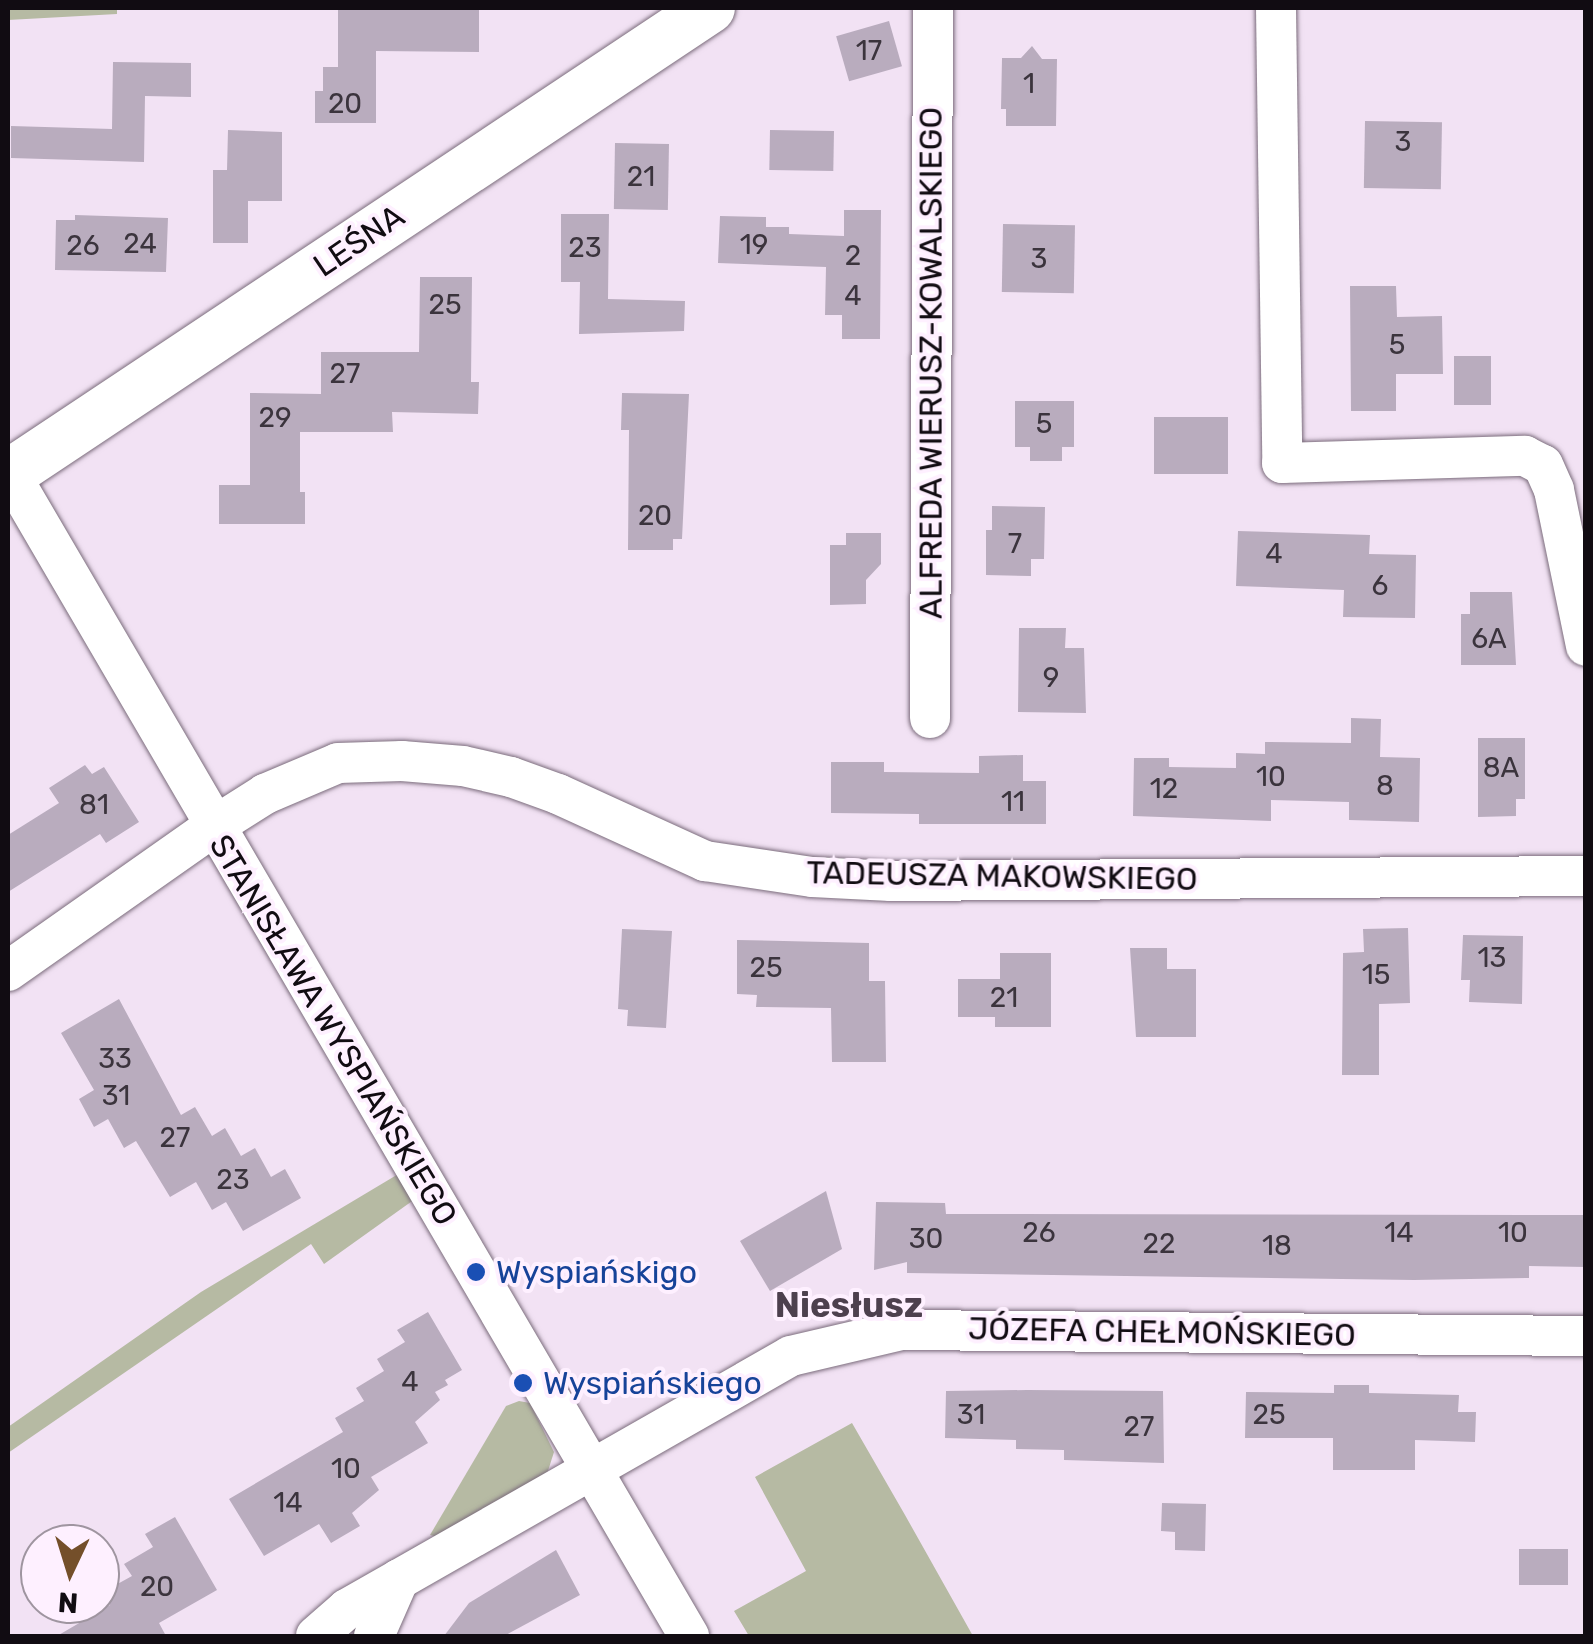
<!DOCTYPE html>
<html>
<head>
<meta charset="utf-8">
<style>
  body { margin:0 }
  #map { position:relative; width:1593px; height:1644px; overflow:hidden; background:#f2e2f4; font-family:Rubik,sans-serif }
  div>[style] { position:absolute }
  .green>* { inset:0; background:#b6baa3 }
  .building>* { inset:0; background:#b9acbe; transform-origin:0 0 }
  .roads { filter:drop-shadow(0 0 2px #7b6c7c) drop-shadow(0 0 2px #7b6c7c) }
  .minor>* { height:40px; margin:-20px; padding:0 20px; transform-origin:20px; border-radius:20px; background:#fff }
  .tertiary>* { height:50px; margin:-25px; padding:0 25px; transform-origin:25px; border-radius:25px; background:#fff }
  .dots>* { width:28px; height:28px; translate:-50% -50%; box-sizing:border-box; border:5px solid #fef0ff; border-radius:50% }
  span { translate:-50% -50%; white-space:nowrap; text-align:center; line-height:1.15; -webkit-text-stroke:8px #fef0ff; paint-order:stroke }
  .number-label { font-size:28px; color:#3b343d }
  .number-label span { -webkit-text-stroke-width:0 }
  .street-label { font-size:32px; color:#110c12 }
  .transit-label { font-size:32px; color:#164399 }
  .left { translate:0 -50%; text-align:left }
  .neighbourhood-label { font-size:35px; color:#4d404e; font-weight:700 }
  .frame { position:absolute; inset:0; border:10px solid #110c12; pointer-events:none }
  .north { position:absolute; left:20px; top:1524px; width:100px; height:100px; box-sizing:border-box; background:#fef0ff; border:2px solid #9f95a0; border-radius:50%; rotate:184deg; font-size:28px; font-weight:700; line-height:40px; text-align:center; color:#110c12 }
  .north::after { content:''; display:block; margin:auto; width:35px; height:45px; background:#744f2a; clip-path:polygon(50% 0,100% 100%,50% 72%,0 100%) }
</style>
</head>
<body>
<div id="map">
  <div class="green">
    <i style="clip-path:polygon(8px 8px,117px 8px,117px 14px,8px 20px)"></i>
    <i style="clip-path:polygon(400px 1173px,415px 1199px,324px 1264px,311px 1244px,8px 1453px,8px 1427px,201px 1292px)"></i>
    <i style="clip-path:polygon(519px 1401px,530px 1403px,554px 1452px,547px 1474px,438px 1537px,430px 1535px,506px 1406px)"></i>
    <i style="clip-path:polygon(852px 1423px,905px 1515px,973px 1636px,749px 1636px,734px 1611px,806px 1571px,755px 1477px)"></i>
  </div>
  <div class="building">
    <i style="clip-path:polygon(338px 8px,479px 8px,479px 52px,376px 51px,376px 123px,315px 123px,315px 91px,323px 91px,323px 67px,338px 67px)"></i>
    <i style="left:889px;top:21px;width:47px;height:55px;rotate:74deg"></i>
    <i style="clip-path:polygon(1032px 46px,1042px 59px,1057px 59px,1056px 126px,1006px 126px,1006px 109px,1001px 109px,1002px 58px,1021px 58px)"></i>
    <i style="clip-path:polygon(113px 62px,191px 63px,191px 97px,145px 96px,144px 162px,11px 158px,11px 126px,112px 129px)"></i>
    <i style="left:1365px;top:121px;width:77px;height:67px;rotate:1deg"></i>
    <i style="clip-path:polygon(228px 130px,282px 132px,282px 201px,248px 201px,248px 243px,213px 243px,213px 170px,227px 170px)"></i>
    <i style="left:770px;top:130px;width:64px;height:40px;rotate:1deg"></i>
    <i style="left:615px;top:143px;width:54px;height:66px;rotate:1deg"></i>
    <i style="clip-path:polygon(844px 210px,881px 210px,880px 339px,842px 339px,842px 315px,825px 315px,826px 267px,718px 263px,720px 216px,766px 217px,766px 227px,789px 227px,789px 234px,844px 236px)"></i>
    <i style="clip-path:polygon(561px 214px,609px 214px,608px 299px,685px 301px,684px 331px,579px 334px,580px 282px,561px 282px)"></i>
    <i style="clip-path:polygon(75px 215px,168px 218px,166px 272px,55px 270px,56px 220px,75px 220px)"></i>
    <i style="left:1003px;top:224px;width:72px;height:68px;rotate:1deg"></i>
    <i style="clip-path:polygon(420px 277px,472px 277px,471px 382px,479px 382px,478px 414px,392px 412px,393px 432px,300px 432px,300px 492px,305px 492px,305px 524px,219px 524px,219px 485px,250px 485px,250px 393px,321px 394px,321px 352px,419px 352px)"></i>
    <i style="clip-path:polygon(1350px 286px,1396px 286px,1397px 317px,1442px 316px,1443px 374px,1396px 374px,1396px 411px,1351px 411px)"></i>
    <i style="left:1454px;top:356px;width:37px;height:49px"></i>
    <i style="clip-path:polygon(622px 393px,689px 394px,682px 539px,673px 539px,673px 550px,628px 550px,629px 430px,621px 430px)"></i>
    <i style="clip-path:polygon(1015px 401px,1074px 401px,1074px 447px,1062px 447px,1062px 461px,1030px 461px,1030px 447px,1015px 447px)"></i>
    <i style="left:1154px;top:417px;width:74px;height:57px"></i>
    <i style="clip-path:polygon(992px 506px,1045px 507px,1044px 559px,1031px 559px,1031px 576px,986px 575px,986px 530px,992px 530px)"></i>
    <i style="clip-path:polygon(1238px 531px,1370px 535px,1369px 554px,1416px 555px,1415px 618px,1343px 617px,1344px 590px,1236px 586px)"></i>
    <i style="clip-path:polygon(846px 533px,881px 533px,881px 564px,866px 580px,866px 604px,830px 605px,830px 545px,846px 545px)"></i>
    <i style="clip-path:polygon(1470px 592px,1512px 592px,1516px 665px,1461px 665px,1461px 614px,1470px 614px)"></i>
    <i style="clip-path:polygon(1019px 628px,1066px 628px,1065px 648px,1084px 648px,1086px 713px,1018px 712px)"></i>
    <i style="clip-path:polygon(1351px 718px,1381px 719px,1380px 757px,1420px 758px,1419px 822px,1349px 820px,1349px 802px,1271px 800px,1271px 821px,1133px 816px,1134px 758px,1169px 758px,1169px 767px,1236px 768px,1236px 753px,1265px 754px,1265px 742px,1351px 743px)"></i>
    <i style="clip-path:polygon(1478px 738px,1525px 738px,1525px 799px,1516px 799px,1516px 816px,1478px 817px)"></i>
    <i style="clip-path:polygon(1023px 755px,1023px 781px,1046px 781px,1046px 824px,919px 824px,919px 814px,831px 813px,831px 762px,884px 762px,884px 772px,979px 773px,979px 756px)"></i>
    <i style="clip-path:polygon(85px 765px,92px 774px,104px 767px,139px 822px,106px 843px,100px 834px,8px 892px,8px 835px,59px 803px,49px 788px)"></i>
    <i style="clip-path:polygon(1408px 928px,1410px 1003px,1379px 1004px,1379px 1075px,1342px 1075px,1343px 953px,1364px 952px,1363px 929px)"></i>
    <i style="clip-path:polygon(622px 929px,672px 931px,666px 1028px,627px 1026px,628px 1010px,618px 1009px)"></i>
    <i style="clip-path:polygon(1463px 935px,1523px 936px,1522px 1004px,1469px 1002px,1470px 980px,1461px 980px)"></i>
    <i style="clip-path:polygon(737px 940px,869px 943px,869px 981px,885px 981px,886px 1062px,832px 1062px,831px 1008px,756px 1007px,757px 995px,737px 994px)"></i>
    <i style="clip-path:polygon(1130px 948px,1167px 948px,1167px 969px,1196px 969px,1196px 1037px,1136px 1037px)"></i>
    <i style="clip-path:polygon(1000px 953px,1051px 953px,1051px 1027px,995px 1027px,995px 1017px,958px 1017px,958px 979px,1000px 979px)"></i>
    <i style="clip-path:polygon(119px 999px,181px 1115px,195px 1107px,212px 1136px,225px 1128px,241px 1156px,255px 1148px,271px 1177px,285px 1169px,301px 1198px,243px 1231px,226px 1202px,212px 1210px,196px 1182px,170px 1197px,136px 1141px,124px 1148px,108px 1119px,94px 1127px,79px 1099px,94px 1090px,61px 1033px)"></i>
    <i style="clip-path:polygon(826px 1191px,842px 1249px,770px 1291px,740px 1241px)"></i>
    <i style="clip-path:polygon(876px 1202px,945px 1203px,946px 1214px,1586px 1215px,1586px 1267px,1529px 1266px,1529px 1278px,1414px 1280px,907px 1273px,907px 1262px,874px 1270px)"></i>
    <i style="clip-path:polygon(428px 1312px,462px 1370px,445px 1380px,448px 1385px,435px 1392px,440px 1400px,415px 1422px,428px 1443px,371px 1477px,379px 1490px,352px 1513px,360px 1526px,331px 1543px,319px 1524px,264px 1556px,229px 1499px,343px 1432px,335px 1418px,364px 1401px,356px 1388px,384px 1371px,377px 1359px,405px 1342px,397px 1330px)"></i>
    <i style="clip-path:polygon(1334px 1385px,1369px 1385px,1369px 1393px,1459px 1395px,1458px 1412px,1476px 1412px,1475px 1442px,1415px 1440px,1415px 1470px,1333px 1470px,1333px 1438px,1245px 1438px,1246px 1392px,1334px 1393px)"></i>
    <i style="clip-path:polygon(1027px 1390px,1163px 1391px,1164px 1463px,1064px 1460px,1064px 1450px,1016px 1449px,1016px 1440px,945px 1438px,946px 1391px)"></i>
    <i style="clip-path:polygon(1162px 1503px,1206px 1504px,1205px 1551px,1175px 1550px,1175px 1532px,1161px 1531px)"></i>
    <i style="clip-path:polygon(175px 1517px,217px 1590px,159px 1623px,166px 1636px,57px 1636px,110px 1605px,103px 1592px,132px 1576px,124px 1564px,153px 1547px,145px 1534px)"></i>
    <i style="left:1519px;top:1549px;width:49px;height:36px"></i>
    <i style="clip-path:polygon(556px 1550px,580px 1595px,504px 1636px,444px 1636px,469px 1603px)"></i>
  </div>
  <div class="roads">
    <div class="minor">
      <i style="left:1276px;top:8px;width:455px;rotate:89.2deg"></i>
      <i style="left:1282px;top:463px;width:243px;rotate:-1.7deg"></i>
      <i style="left:1525px;top:456px;width:20px;rotate:27deg"></i>
      <i style="left:1543px;top:465px;width:27px;rotate:66deg"></i>
      <i style="left:1554px;top:490px;width:159px;rotate:78.4deg"></i>
      <i style="left:10px;top:474px;width:1346px;rotate:59.7deg"></i>
      <i style="left:930px;top:718px;width:710px;rotate:-89.76deg"></i>
      <i style="left:8px;top:971px;width:251px;rotate:-35.1deg"></i>
      <i style="left:213px;top:827px;width:62px;rotate:-32.4deg"></i>
      <i style="left:265px;top:794px;width:79px;rotate:-23deg"></i>
      <i style="left:338px;top:763px;width:64px;rotate:-1.8deg"></i>
      <i style="left:402px;top:761px;width:61px;rotate:4.7deg"></i>
      <i style="left:463px;top:766px;width:49px;rotate:12.9deg"></i>
      <i style="left:511px;top:777px;width:50px;rotate:19.9deg"></i>
      <i style="left:558px;top:794px;width:162px;rotate:24.5deg"></i>
      <i style="left:705px;top:861px;width:108px;rotate:8.5deg"></i>
      <i style="left:812px;top:877px;width:79px;rotate:2.9deg"></i>
      <i style="left:891px;top:881px;width:695px;rotate:-0.41deg"></i>
      <i style="left:316px;top:1636px;width:41px;rotate:-41.1deg"></i>
      <i style="left:347px;top:1609px;width:511px;rotate:-29.68deg"></i>
      <i style="left:791px;top:1356px;width:114px;rotate:-13.2deg"></i>
      <i style="left:902px;top:1330px;width:684px;rotate:0.5deg"></i>
      <i style="left:374px;top:1636px;width:62px;rotate:-66.3deg"></i>
    </div>
    <div class="tertiary">
      <i style="left:8px;top:475px;width:843px;rotate:-33.63deg"></i>
    </div>
  </div>
  <div class="dots">
    <i style="left:476px;top:1272px;background:#1a4fb4"></i>
    <i style="left:523px;top:1383px;background:#1a4fb4"></i>
  </div>
  <div class="number-label">
    <span style="left:869px;top:51px">17</span>
    <span style="left:1029px;top:84px">1</span>
    <span style="left:345px;top:104px">20</span>
    <span style="left:1403px;top:142px">3</span>
    <span style="left:641px;top:177px">21</span>
    <span style="left:140px;top:244px">24</span>
    <span style="left:754px;top:245px">19</span>
    <span style="left:83px;top:246px">26</span>
    <span style="left:585px;top:248px">23</span>
    <span style="left:853px;top:256px">2</span>
    <span style="left:1039px;top:259px">3</span>
    <span style="left:853px;top:296px">4</span>
    <span style="left:445px;top:305px">25</span>
    <span style="left:1397px;top:345px">5</span>
    <span style="left:345px;top:374px">27</span>
    <span style="left:275px;top:418px">29</span>
    <span style="left:1044px;top:424px">5</span>
    <span style="left:655px;top:516px">20</span>
    <span style="left:1015px;top:544px">7</span>
    <span style="left:1274px;top:554px">4</span>
    <span style="left:1380px;top:586px">6</span>
    <span style="left:1489px;top:639px">6A</span>
    <span style="left:1051px;top:678px">9</span>
    <span style="left:1501px;top:768px">8A</span>
    <span style="left:1271px;top:777px">10</span>
    <span style="left:1385px;top:786px">8</span>
    <span style="left:1164px;top:789px">12</span>
    <span style="left:1013px;top:802px">11</span>
    <span style="left:94px;top:805px">81</span>
    <span style="left:1492px;top:958px">13</span>
    <span style="left:766px;top:968px">25</span>
    <span style="left:1376px;top:975px">15</span>
    <span style="left:1004px;top:998px">21</span>
    <span style="left:115px;top:1059px">33</span>
    <span style="left:116px;top:1096px">31</span>
    <span style="left:175px;top:1138px">27</span>
    <span style="left:233px;top:1180px">23</span>
    <span style="left:1039px;top:1233px">26</span>
    <span style="left:1399px;top:1233px">14</span>
    <span style="left:1513px;top:1233px">10</span>
    <span style="left:926px;top:1239px">30</span>
    <span style="left:1159px;top:1244px">22</span>
    <span style="left:1277px;top:1246px">18</span>
    <span style="left:410px;top:1382px">4</span>
    <span style="left:971px;top:1415px">31</span>
    <span style="left:1269px;top:1415px">25</span>
    <span style="left:1139px;top:1427px">27</span>
    <span style="left:346px;top:1469px">10</span>
    <span style="left:288px;top:1503px">14</span>
    <span style="left:157px;top:1587px">20</span>
  </div>
  <div class="street-label">
    <span style="left:359px;top:241px;rotate:-34deg">LEŚNA</span>
    <span style="left:931px;top:363px;rotate:-90deg">ALFREDA WIERUSZ-KOWALSKIEGO</span>
    <span style="left:1002px;top:876px;rotate:1deg">TADEUSZA MAKOWSKIEGO</span>
    <span style="left:333px;top:1030px;rotate:59deg">STANISŁAWA WYSPIAŃSKIEGO</span>
    <span style="left:1162px;top:1332px;rotate:1deg">JÓZEFA CHEŁMOŃSKIEGO</span>
  </div>
  <div class="transit-label">
    <span class="left" style="left:496px;top:1272px">Wyspiańskigo</span>
    <span class="left" style="left:543px;top:1383px">Wyspiańskiego</span>
  </div>
  <div class="neighbourhood-label">
    <span style="left:849px;top:1305px">Niesłusz</span>
  </div>
  <div class="frame"></div>
  <div class="north">N</div>
</div>
</body>
</html>
